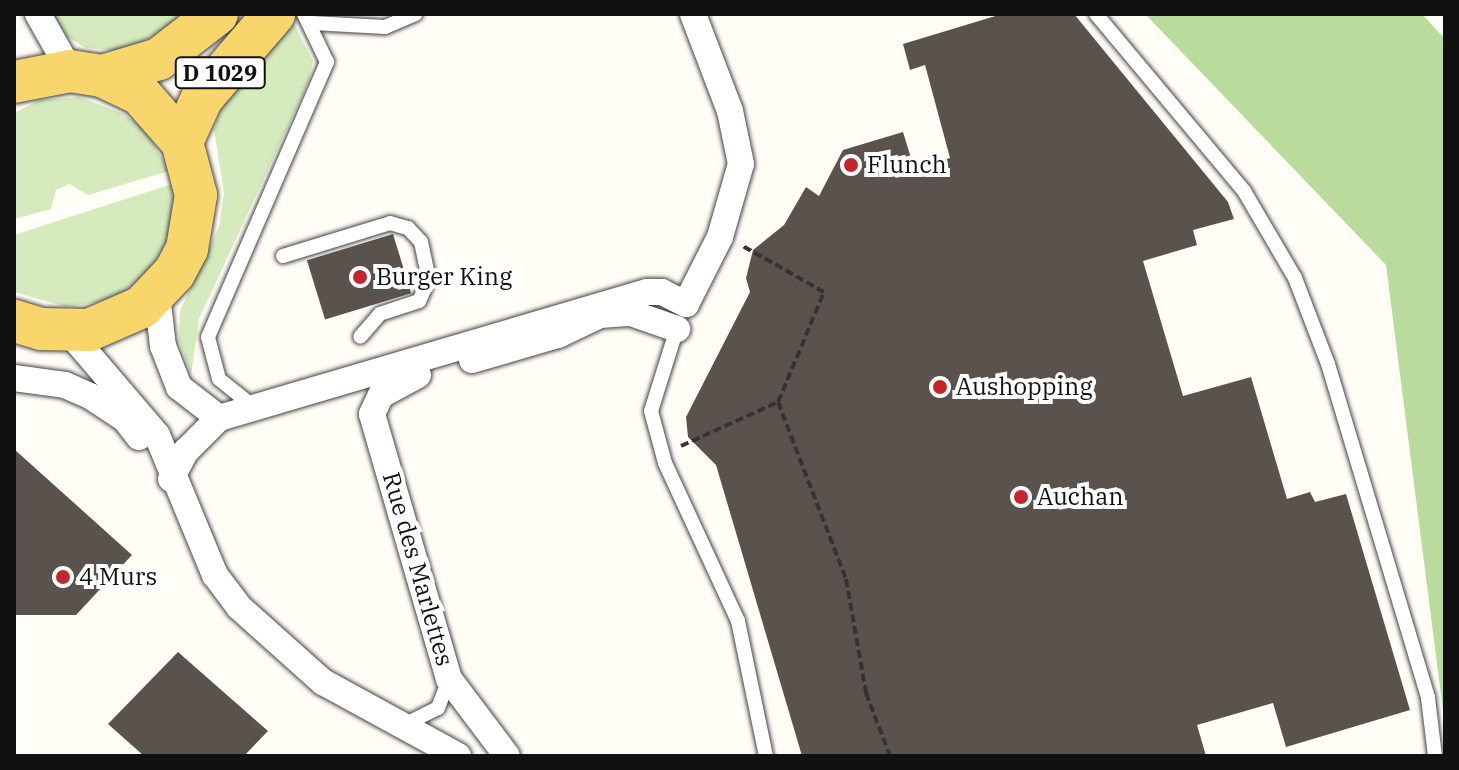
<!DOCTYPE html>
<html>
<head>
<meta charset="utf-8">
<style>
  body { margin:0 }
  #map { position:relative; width:1459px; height:770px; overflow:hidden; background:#fffdf5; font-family:"IBM Plex Serif",serif }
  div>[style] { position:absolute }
  .green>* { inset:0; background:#d5ebbd }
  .forest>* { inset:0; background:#b9dc9c }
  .building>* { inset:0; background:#5a524d; transform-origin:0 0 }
  .path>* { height:4px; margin-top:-2px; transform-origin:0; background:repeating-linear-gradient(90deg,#333 0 8px,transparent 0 12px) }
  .roads { filter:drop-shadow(0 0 2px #444) drop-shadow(0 0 2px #444) }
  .service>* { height:14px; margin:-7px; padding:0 7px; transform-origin:7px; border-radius:7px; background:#fff }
  .minor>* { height:26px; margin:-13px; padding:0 13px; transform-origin:13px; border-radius:13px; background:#fff }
  .primary>* { height:42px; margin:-21px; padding:0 21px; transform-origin:21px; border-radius:21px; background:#f9d66b }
  .dots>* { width:22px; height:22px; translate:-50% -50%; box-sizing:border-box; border:4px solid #fff; border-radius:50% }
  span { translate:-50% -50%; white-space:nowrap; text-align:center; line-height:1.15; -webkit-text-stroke:8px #fff; paint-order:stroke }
  .shield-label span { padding:2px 6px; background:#fff; border:2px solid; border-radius:6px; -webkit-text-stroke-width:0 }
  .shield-label { font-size:22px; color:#111; font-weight:700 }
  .poi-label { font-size:24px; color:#111 }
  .left { translate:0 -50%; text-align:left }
  .street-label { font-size:24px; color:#111 }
  .frame { position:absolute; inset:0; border:16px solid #111; pointer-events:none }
</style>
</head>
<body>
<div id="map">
  <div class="green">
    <i style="clip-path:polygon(50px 14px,189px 14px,126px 51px,86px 48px,59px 32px)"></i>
    <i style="clip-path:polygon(294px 24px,313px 61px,308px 83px,199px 319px,191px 375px,179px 340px,180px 311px,219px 227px,224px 193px,214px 129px,225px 98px)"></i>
    <i style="clip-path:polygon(79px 97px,124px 114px,146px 131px,169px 171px,88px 195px,69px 184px,56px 190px,51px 209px,14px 219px,14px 113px,40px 100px)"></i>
    <i style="clip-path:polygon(172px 184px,174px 217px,165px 246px,145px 276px,114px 299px,67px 307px,14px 292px,14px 235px)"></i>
  </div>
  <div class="forest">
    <i style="clip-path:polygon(1145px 14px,1422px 14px,1445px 39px,1445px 726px,1386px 265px)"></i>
  </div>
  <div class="building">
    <i style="clip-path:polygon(1002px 14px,1074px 14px,1228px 202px,1234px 219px,1193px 230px,1197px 245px,1143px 261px,1183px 396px,1251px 377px,1287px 499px,1310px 492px,1315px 502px,1346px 494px,1410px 710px,1286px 747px,1273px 703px,1197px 725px,1206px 756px,802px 756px,716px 465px,688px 437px,686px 417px,750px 292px,746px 278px,753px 250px,784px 225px,806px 187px,819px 196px,843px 150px,903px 132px,914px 168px,950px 158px,925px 65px,910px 70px,903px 44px)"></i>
    <i style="left:393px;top:234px;width:62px;height:90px;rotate:73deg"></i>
    <i style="clip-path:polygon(14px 449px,132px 555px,76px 615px,14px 615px)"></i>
    <i style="clip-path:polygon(178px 652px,268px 731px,244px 756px,144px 756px,108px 724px)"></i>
  </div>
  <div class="path">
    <i style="left:778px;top:402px;width:190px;rotate:69deg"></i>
    <i style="left:846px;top:579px;width:116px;rotate:80deg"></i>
    <i style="left:866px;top:693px;width:67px;rotate:69.1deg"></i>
    <i style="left:681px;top:446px;width:107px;rotate:-24.4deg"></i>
    <i style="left:778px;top:402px;width:119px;rotate:-67.3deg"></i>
    <i style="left:824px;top:292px;width:95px;rotate:-150.5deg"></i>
  </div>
  <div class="roads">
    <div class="service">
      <i style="left:1096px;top:14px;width:231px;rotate:50.1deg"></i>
      <i style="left:1244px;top:191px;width:101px;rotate:59.6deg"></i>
      <i style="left:1295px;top:278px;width:92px;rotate:69deg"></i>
      <i style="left:1328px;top:364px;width:349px;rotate:73.3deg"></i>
      <i style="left:1428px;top:698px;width:58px;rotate:83.1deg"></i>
      <i style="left:312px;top:23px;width:73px;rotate:3.1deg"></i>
      <i style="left:385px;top:27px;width:33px;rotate:-23deg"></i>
      <i style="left:283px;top:256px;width:112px;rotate:-17.1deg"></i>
      <i style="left:390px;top:223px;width:19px;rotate:16deg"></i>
      <i style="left:408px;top:228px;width:19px;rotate:47deg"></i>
      <i style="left:421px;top:242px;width:38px;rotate:78deg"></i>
      <i style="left:429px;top:279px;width:24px;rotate:114deg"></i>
      <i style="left:419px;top:301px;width:41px;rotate:161.6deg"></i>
      <i style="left:380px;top:314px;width:30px;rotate:131deg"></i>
      <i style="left:678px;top:325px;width:90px;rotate:107.4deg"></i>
      <i style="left:651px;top:411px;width:54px;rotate:74.9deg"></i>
      <i style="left:665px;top:463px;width:174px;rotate:65.2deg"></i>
      <i style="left:738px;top:621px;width:138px;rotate:78.3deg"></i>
      <i style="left:255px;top:408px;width:46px;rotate:-141.1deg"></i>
      <i style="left:219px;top:379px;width:43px;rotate:-104.7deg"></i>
      <i style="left:208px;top:337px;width:300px;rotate:-66.6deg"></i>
      <i style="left:327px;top:62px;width:53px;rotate:-115.6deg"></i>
      <i style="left:402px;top:726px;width:40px;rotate:-26.6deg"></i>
      <i style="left:438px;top:708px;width:31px;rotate:-69deg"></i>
    </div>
    <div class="minor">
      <i style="left:38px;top:14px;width:65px;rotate:60.7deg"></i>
      <i style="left:157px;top:295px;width:51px;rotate:83.3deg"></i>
      <i style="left:163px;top:346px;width:44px;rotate:68.7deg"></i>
      <i style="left:179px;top:387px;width:51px;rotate:37.8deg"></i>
      <i style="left:219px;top:418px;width:446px;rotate:-16.4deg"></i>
      <i style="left:647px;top:292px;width:15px"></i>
      <i style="left:662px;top:292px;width:27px;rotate:27deg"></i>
      <i style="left:686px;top:304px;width:75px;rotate:-63.1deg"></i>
      <i style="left:720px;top:237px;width:76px;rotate:-74deg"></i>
      <i style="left:741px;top:164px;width:54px;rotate:-101.7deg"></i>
      <i style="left:730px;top:111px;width:104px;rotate:-110.9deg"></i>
      <i style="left:69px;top:332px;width:135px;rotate:49.5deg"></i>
      <i style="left:157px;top:435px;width:152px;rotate:67.5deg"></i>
      <i style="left:215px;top:575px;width:40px;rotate:53deg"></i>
      <i style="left:239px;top:607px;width:113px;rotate:41.8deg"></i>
      <i style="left:323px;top:682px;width:154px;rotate:28.7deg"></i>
      <i style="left:472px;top:360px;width:90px;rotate:-16.2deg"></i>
      <i style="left:558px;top:335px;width:47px;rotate:-25.5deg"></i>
      <i style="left:600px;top:315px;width:31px;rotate:-4deg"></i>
      <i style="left:631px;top:313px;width:49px;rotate:19.2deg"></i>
      <i style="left:14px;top:378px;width:51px;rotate:7.8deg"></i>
      <i style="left:65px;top:385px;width:27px;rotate:24deg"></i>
      <i style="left:90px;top:396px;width:42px;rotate:33.3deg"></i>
      <i style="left:125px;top:419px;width:23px;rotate:52deg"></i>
      <i style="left:372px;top:414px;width:276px;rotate:73.8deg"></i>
      <i style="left:449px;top:679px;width:96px;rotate:53deg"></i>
      <i style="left:372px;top:414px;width:21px;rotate:-65deg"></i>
      <i style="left:381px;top:395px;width:42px;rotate:-28.4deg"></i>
      <i style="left:171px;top:479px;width:32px;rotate:-62deg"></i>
      <i style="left:186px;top:451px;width:47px;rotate:-45deg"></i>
    </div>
    <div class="primary">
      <i style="left:102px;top:76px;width:59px;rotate:-16.6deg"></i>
      <i style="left:159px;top:59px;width:73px;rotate:-37.8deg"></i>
      <i style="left:14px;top:82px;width:57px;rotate:-11.1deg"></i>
      <i style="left:70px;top:71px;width:32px;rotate:9deg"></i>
      <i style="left:102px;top:76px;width:42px;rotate:25.3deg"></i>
      <i style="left:140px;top:94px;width:64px;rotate:48.8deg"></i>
      <i style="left:182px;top:142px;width:55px;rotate:75.2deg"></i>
      <i style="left:196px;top:195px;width:55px;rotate:99.5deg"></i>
      <i style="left:187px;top:249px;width:27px;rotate:118deg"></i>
      <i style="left:174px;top:273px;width:47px;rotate:133.3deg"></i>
      <i style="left:142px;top:307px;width:58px;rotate:156.5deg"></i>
      <i style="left:89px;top:330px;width:48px;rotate:-178.8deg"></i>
      <i style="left:41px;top:329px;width:28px;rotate:-163deg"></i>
      <i style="left:182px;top:142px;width:48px;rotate:-65.6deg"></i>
      <i style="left:202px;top:98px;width:111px;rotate:-49.4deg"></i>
    </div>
  </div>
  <div class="dots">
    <i style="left:851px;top:165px;background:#c4262e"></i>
    <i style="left:360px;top:277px;background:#c4262e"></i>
    <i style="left:940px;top:387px;background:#c4262e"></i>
    <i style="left:1021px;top:497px;background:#c4262e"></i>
    <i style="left:63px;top:577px;background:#c4262e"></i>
  </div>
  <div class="shield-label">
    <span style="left:220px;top:73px">D 1029</span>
  </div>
  <div class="poi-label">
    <span class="left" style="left:867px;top:165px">Flunch</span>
    <span class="left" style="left:376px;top:277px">Burger King</span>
    <span class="left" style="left:956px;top:387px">Aushopping</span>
    <span class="left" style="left:1037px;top:497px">Auchan</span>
    <span class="left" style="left:79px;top:577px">4 Murs</span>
  </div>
  <div class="street-label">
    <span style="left:418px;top:569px;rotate:74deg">Rue des Marlettes</span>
  </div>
  <div class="frame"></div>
</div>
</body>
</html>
